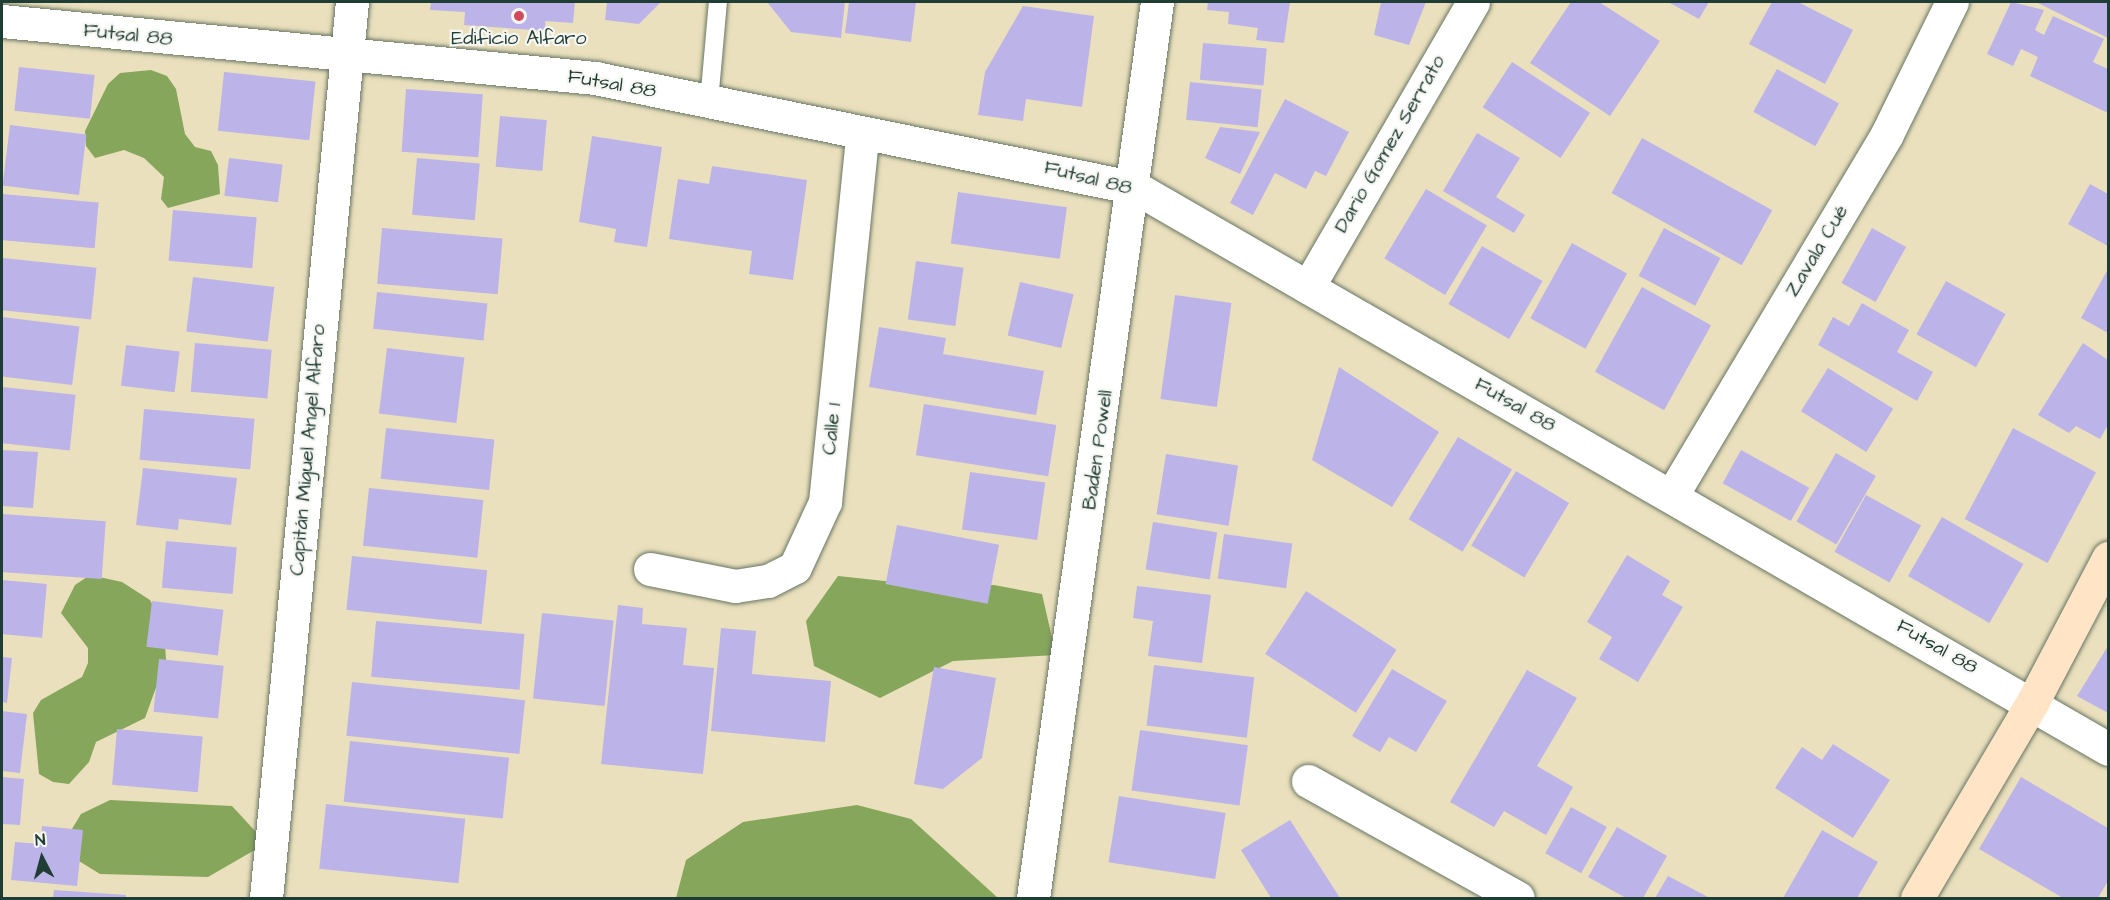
<!DOCTYPE html>
<html>
<head>
<meta charset="utf-8">
<style>
  body { margin:0 }
  #map { position:relative; width:2110px; height:900px; overflow:hidden; background:#ebe0bd; font-family:"Architects Daughter",sans-serif }
  div>[style] { position:absolute }
  .forest>* { inset:0; background:#86a65b }
  .building>* { inset:0; background:#bcb4e8; transform-origin:0 0 }
  .roads { filter:drop-shadow(0 0 2px #667664) drop-shadow(0 0 2px #667664) }
  .lane>* { height:18px; margin:-9px; padding:0 9px; transform-origin:9px; border-radius:9px; background:#fff }
  .street>* { height:33px; margin:-16.5px; padding:0 16.5px; transform-origin:16.5px; border-radius:16.5px; background:#fff }
  .secondary>* { height:33px; margin:-16.5px; padding:0 16.5px; transform-origin:16.5px; border-radius:16.5px; background:#ffe4c6 }
  .dots>* { width:16px; height:16px; translate:-50% -50%; box-sizing:border-box; border:3px solid #f6f6f2; border-radius:50% }
  span { translate:-50% -50%; white-space:nowrap; text-align:center; line-height:1.15; -webkit-text-stroke:4.5px #f6f6f2; paint-order:stroke }
  .street-label { font-size:20px; color:#1f3d34 }
  .poi-label { font-size:20px; color:#1f3d34 }
  .frame { position:absolute; inset:0; border:3px solid #1f3d34; pointer-events:none }
  .north { position:absolute; left:12px; top:828px; width:60px; height:60px; -webkit-text-stroke:4px #f6f6f2; paint-order:stroke; rotate:354deg; font-size:16px; font-weight:700; line-height:24px; text-align:center; color:#1f3d34 }
  .north::after { content:''; display:block; margin:auto; width:21px; height:27px; background:#1f3d34; clip-path:polygon(50% 0,100% 100%,50% 72%,0 100%) }
</style>
</head>
<body>
<div id="map">
  <div class="forest">
    <i style="clip-path:polygon(151px 70px,167px 76px,176px 89px,185px 134px,195px 147px,211px 151px,218px 165px,220px 194px,168px 208px,161px 199px,164px 177px,144px 158px,124px 150px,95px 158px,86px 146px,85px 131px,108px 84px,120px 73px)"></i>
    <i style="clip-path:polygon(90px 575px,122px 582px,150px 600px,164px 628px,166px 660px,145px 718px,96px 742px,89px 762px,69px 784px,53px 782px,39px 774px,33px 713px,41px 700px,82px 677px,88px 663px,88px 648px,61px 613px,75px 585px)"></i>
    <i style="clip-path:polygon(838px 576px,931px 586px,994px 585px,1042px 594px,1056px 655px,953px 661px,880px 698px,814px 666px,806px 621px)"></i>
    <i style="clip-path:polygon(110px 800px,232px 806px,257px 833px,260px 847px,208px 877px,100px 874px,74px 858px,72px 829px,81px 814px)"></i>
    <i style="clip-path:polygon(857px 805px,911px 819px,998px 898px,676px 898px,686px 860px,743px 822px)"></i>
  </div>
  <div class="building">
    <i style="clip-path:polygon(431px 2px,575px 2px,573px 23px,545px 21px,546px 31px,464px 25px,465px 12px,430px 10px)"></i>
    <i style="clip-path:polygon(607px 2px,661px 2px,639px 24px,605px 20px)"></i>
    <i style="clip-path:polygon(767px 2px,845px 2px,841px 38px,791px 32px)"></i>
    <i style="clip-path:polygon(849px 2px,916px 2px,911px 42px,845px 33px)"></i>
    <i style="clip-path:polygon(1208px 2px,1290px 2px,1284px 43px,1256px 40px,1258px 28px,1228px 24px,1229px 12px,1207px 10px)"></i>
    <i style="clip-path:polygon(1381px 2px,1426px 2px,1409px 45px,1374px 35px)"></i>
    <i style="clip-path:polygon(1571px 2px,1599px 2px,1660px 41px,1610px 116px,1530px 63px)"></i>
    <i style="clip-path:polygon(1668px 2px,1709px 2px,1699px 19px)"></i>
    <i style="clip-path:polygon(1772px 2px,1798px 2px,1853px 30px,1825px 84px,1749px 44px)"></i>
    <i style="clip-path:polygon(2011px 2px,2044px 10px,2035px 30px,2044px 35px,2053px 16px,2104px 39px,2093px 62px,2108px 69px,2108px 113px,2030px 76px,2038px 57px,2021px 49px,2013px 66px,1987px 54px)"></i>
    <i style="clip-path:polygon(2036px 2px,2108px 2px,2108px 38px)"></i>
    <i style="clip-path:polygon(1023px 6px,1094px 16px,1082px 107px,1026px 99px,1023px 121px,978px 115px,985px 72px)"></i>
    <i style="left:1203px;top:43px;width:64px;height:37px;rotate:5deg"></i>
    <i style="left:1512px;top:62px;width:93px;height:54px;rotate:33deg"></i>
    <i style="left:19px;top:67px;width:76px;height:44px;rotate:6deg"></i>
    <i style="left:1777px;top:69px;width:71px;height:49px;rotate:29deg"></i>
    <i style="left:224px;top:72px;width:92px;height:59px;rotate:6deg"></i>
    <i style="left:1190px;top:82px;width:72px;height:38px;rotate:6deg"></i>
    <i style="left:406px;top:89px;width:77px;height:63px;rotate:4deg"></i>
    <i style="clip-path:polygon(1285px 99px,1349px 132px,1326px 176px,1315px 171px,1306px 189px,1275px 173px,1253px 215px,1230px 203px)"></i>
    <i style="left:500px;top:116px;width:47px;height:51px;rotate:5deg"></i>
    <i style="left:10px;top:125px;width:77px;height:61px;rotate:7deg"></i>
    <i style="clip-path:polygon(1220px 127px,1260px 132px,1240px 174px,1205px 158px)"></i>
    <i style="clip-path:polygon(1477px 133px,1520px 158px,1496px 197px,1525px 215px,1514px 233px,1443px 191px)"></i>
    <i style="clip-path:polygon(592px 136px,662px 147px,647px 247px,614px 242px,616px 229px,579px 222px)"></i>
    <i style="left:1642px;top:138px;width:149px;height:63px;rotate:29deg"></i>
    <i style="left:229px;top:158px;width:54px;height:38px;rotate:7deg"></i>
    <i style="left:417px;top:158px;width:63px;height:57px;rotate:5deg"></i>
    <i style="clip-path:polygon(712px 166px,807px 180px,793px 280px,749px 274px,752px 251px,669px 239px,678px 179px,709px 184px)"></i>
    <i style="clip-path:polygon(2090px 184px,2108px 194px,2108px 246px,2068px 224px)"></i>
    <i style="left:1426px;top:189px;width:71px;height:81px;rotate:31deg"></i>
    <i style="left:958px;top:192px;width:110px;height:52px;rotate:8deg"></i>
    <i style="left:2px;top:194px;width:97px;height:46px;rotate:5deg"></i>
    <i style="left:173px;top:210px;width:84px;height:51px;rotate:5deg"></i>
    <i style="left:382px;top:228px;width:121px;height:56px;rotate:5deg"></i>
    <i style="left:1664px;top:228px;width:64px;height:54px;rotate:28deg"></i>
    <i style="left:1872px;top:228px;width:39px;height:63px;rotate:29deg"></i>
    <i style="left:1572px;top:243px;width:63px;height:86px;rotate:29deg"></i>
    <i style="left:1482px;top:246px;width:70px;height:67px;rotate:30deg"></i>
    <i style="left:3px;top:258px;width:94px;height:52px;rotate:6deg"></i>
    <i style="left:916px;top:261px;width:48px;height:59px;rotate:8deg"></i>
    <i style="clip-path:polygon(2108px 269px,2108px 333px,2081px 318px)"></i>
    <i style="left:193px;top:277px;width:82px;height:55px;rotate:7deg"></i>
    <i style="left:1946px;top:281px;width:68px;height:61px;rotate:29deg"></i>
    <i style="left:1020px;top:282px;width:55px;height:55px;rotate:13deg"></i>
    <i style="left:1642px;top:287px;width:79px;height:97px;rotate:29deg"></i>
    <i style="left:377px;top:292px;width:111px;height:37px;rotate:6deg"></i>
    <i style="left:1175px;top:295px;width:57px;height:105px;rotate:8deg"></i>
    <i style="clip-path:polygon(1862px 303px,1909px 330px,1897px 352px,1933px 372px,1917px 401px,1818px 345px,1833px 317px,1849px 326px)"></i>
    <i style="left:2px;top:317px;width:78px;height:59px;rotate:7deg"></i>
    <i style="clip-path:polygon(879px 327px,946px 338px,943px 354px,1044px 371px,1036px 415px,869px 387px)"></i>
    <i style="left:195px;top:343px;width:77px;height:49px;rotate:5deg"></i>
    <i style="clip-path:polygon(2083px 343px,2108px 360px,2108px 425px,2100px 439px,2076px 426px,2069px 433px,2038px 415px)"></i>
    <i style="left:126px;top:345px;width:54px;height:41px;rotate:7deg"></i>
    <i style="left:387px;top:348px;width:78px;height:66px;rotate:7deg"></i>
    <i style="clip-path:polygon(1339px 367px,1439px 432px,1392px 507px,1312px 460px)"></i>
    <i style="left:1828px;top:368px;width:77px;height:51px;rotate:32deg"></i>
    <i style="left:2px;top:387px;width:74px;height:56px;rotate:6deg"></i>
    <i style="left:924px;top:404px;width:134px;height:52px;rotate:9deg"></i>
    <i style="left:144px;top:409px;width:111px;height:51px;rotate:5deg"></i>
    <i style="left:386px;top:428px;width:109px;height:51px;rotate:6deg"></i>
    <i style="left:2013px;top:428px;width:94px;height:103px;rotate:28deg"></i>
    <i style="left:1458px;top:437px;width:63px;height:96px;rotate:31deg"></i>
    <i style="clip-path:polygon(2px 450px,38px 452px,33px 508px,2px 506px)"></i>
    <i style="left:1741px;top:450px;width:78px;height:38px;rotate:29deg"></i>
    <i style="left:1836px;top:453px;width:46px;height:79px;rotate:30deg"></i>
    <i style="left:1166px;top:454px;width:73px;height:61px;rotate:9deg"></i>
    <i style="clip-path:polygon(143px 468px,237px 478px,231px 525px,179px 519px,178px 530px,136px 525px)"></i>
    <i style="left:1516px;top:471px;width:62px;height:87px;rotate:31deg"></i>
    <i style="left:970px;top:472px;width:76px;height:58px;rotate:8deg"></i>
    <i style="left:369px;top:488px;width:115px;height:58px;rotate:6deg"></i>
    <i style="left:1866px;top:495px;width:63px;height:65px;rotate:29deg"></i>
    <i style="left:2px;top:514px;width:104px;height:58px;rotate:4deg"></i>
    <i style="left:1942px;top:517px;width:94px;height:68px;rotate:30deg"></i>
    <i style="left:1153px;top:522px;width:65px;height:48px;rotate:9deg"></i>
    <i style="left:897px;top:525px;width:104px;height:60px;rotate:11deg"></i>
    <i style="left:1224px;top:534px;width:69px;height:45px;rotate:8deg"></i>
    <i style="left:166px;top:541px;width:71px;height:47px;rotate:5deg"></i>
    <i style="clip-path:polygon(1627px 555px,1670px 581px,1662px 595px,1683px 607px,1638px 682px,1599px 659px,1612px 637px,1587px 622px)"></i>
    <i style="left:352px;top:556px;width:136px;height:54px;rotate:6deg"></i>
    <i style="left:2px;top:580px;width:45px;height:54px;rotate:5deg"></i>
    <i style="clip-path:polygon(1137px 586px,1211px 595px,1202px 663px,1148px 656px,1153px 621px,1133px 618px)"></i>
    <i style="left:1306px;top:591px;width:108px;height:75px;rotate:33deg"></i>
    <i style="left:152px;top:601px;width:72px;height:46px;rotate:7deg"></i>
    <i style="clip-path:polygon(618px 605px,643px 608px,642px 624px,687px 628px,683px 665px,714px 668px,703px 774px,601px 764px)"></i>
    <i style="left:542px;top:613px;width:72px;height:86px;rotate:6deg"></i>
    <i style="left:376px;top:621px;width:149px;height:56px;rotate:5deg"></i>
    <i style="clip-path:polygon(721px 628px,756px 631px,752px 674px,831px 681px,825px 742px,711px 731px)"></i>
    <i style="clip-path:polygon(2108px 646px,2108px 713px,2077px 696px)"></i>
    <i style="clip-path:polygon(2px 657px,12px 658px,7px 703px,2px 702px)"></i>
    <i style="left:159px;top:659px;width:65px;height:53px;rotate:6deg"></i>
    <i style="left:1154px;top:665px;width:101px;height:61px;rotate:7deg"></i>
    <i style="clip-path:polygon(934px 667px,996px 678px,982px 758px,943px 789px,914px 784px)"></i>
    <i style="clip-path:polygon(1392px 669px,1447px 701px,1416px 752px,1389px 737px,1380px 752px,1352px 736px)"></i>
    <i style="clip-path:polygon(1527px 670px,1577px 698px,1537px 766px,1573px 787px,1546px 835px,1504px 811px,1494px 827px,1450px 802px)"></i>
    <i style="left:352px;top:682px;width:174px;height:54px;rotate:6deg"></i>
    <i style="clip-path:polygon(2px 711px,27px 714px,20px 773px,2px 771px)"></i>
    <i style="left:117px;top:729px;width:86px;height:56px;rotate:5deg"></i>
    <i style="left:1140px;top:730px;width:109px;height:61px;rotate:8deg"></i>
    <i style="left:350px;top:741px;width:160px;height:61px;rotate:6deg"></i>
    <i style="clip-path:polygon(1833px 744px,1890px 780px,1853px 838px,1775px 788px,1802px 747px,1822px 760px)"></i>
    <i style="clip-path:polygon(2px 777px,24px 779px,20px 825px,2px 824px)"></i>
    <i style="clip-path:polygon(2021px 777px,2108px 828px,2108px 881px,2098px 898px,2063px 898px,1979px 849px)"></i>
    <i style="left:1119px;top:796px;width:108px;height:67px;rotate:9deg"></i>
    <i style="left:326px;top:804px;width:140px;height:65px;rotate:6deg"></i>
    <i style="left:1571px;top:807px;width:41px;height:53px;rotate:29deg"></i>
    <i style="clip-path:polygon(1290px 820px,1340px 898px,1271px 898px,1241px 850px)"></i>
    <i style="clip-path:polygon(42px 826px,83px 830px,77px 886px,11px 880px,15px 842px,41px 844px)"></i>
    <i style="clip-path:polygon(1617px 827px,1667px 856px,1643px 898px,1626px 898px,1588px 877px)"></i>
    <i style="clip-path:polygon(1822px 830px,1878px 862px,1857px 898px,1783px 898px)"></i>
    <i style="clip-path:polygon(1668px 876px,1710px 898px,1655px 898px)"></i>
    <i style="clip-path:polygon(54px 890px,126px 895px,126px 898px,53px 898px)"></i>
  </div>
  <div class="roads">
    <div class="lane">
      <i style="left:709px;top:102px;width:100px;rotate:-84.9deg"></i>
    </div>
    <div class="street">
      <i style="left:2px;top:21px;width:596px;rotate:5.49deg"></i>
      <i style="left:595px;top:78px;width:552px;rotate:11.49deg"></i>
      <i style="left:1136px;top:188px;width:1122px;rotate:29.99deg"></i>
      <i style="left:1308px;top:287px;width:329px;rotate:-59.9deg"></i>
      <i style="left:1672px;top:495px;width:420px;rotate:-59.2deg"></i>
      <i style="left:1887px;top:134px;width:147px;rotate:-63.8deg"></i>
      <i style="left:650px;top:569px;width:87px;rotate:11.3deg"></i>
      <i style="left:735px;top:586px;width:33px;rotate:-9deg"></i>
      <i style="left:768px;top:581px;width:30px;rotate:-27deg"></i>
      <i style="left:795px;top:567px;width:72px;rotate:-65.2deg"></i>
      <i style="left:825px;top:502px;width:369px;rotate:-84.2deg"></i>
      <i style="left:1308px;top:781px;width:240px;rotate:29.1deg"></i>
      <i style="left:266px;top:898px;width:900px;rotate:-84.52deg"></i>
      <i style="left:1033px;top:898px;width:905px;rotate:-82.12deg"></i>
    </div>
    <div class="secondary">
      <i style="left:1917px;top:898px;width:226px;rotate:-59.5deg"></i>
      <i style="left:2032px;top:703px;width:164px;rotate:-62.3deg"></i>
    </div>
  </div>
  <div class="dots">
    <i style="left:519px;top:16px;background:#d1495b"></i>
  </div>
  <div class="street-label">
    <span style="left:128px;top:35px;rotate:6deg">Futsal 88</span>
    <span style="left:612px;top:84px;rotate:10deg">Futsal 88</span>
    <span style="left:1390px;top:144px;rotate:-60deg">Dario Gomez Serrato</span>
    <span style="left:1088px;top:178px;rotate:14deg">Futsal 88</span>
    <span style="left:1817px;top:251px;rotate:-59deg">Zavala Cué</span>
    <span style="left:1515px;top:405px;rotate:30deg">Futsal 88</span>
    <span style="left:832px;top:429px;rotate:-84deg">Calle 1</span>
    <span style="left:308px;top:450px;rotate:-85deg">Capitán Miguel Angel Alfaro</span>
    <span style="left:1098px;top:450px;rotate:-82deg">Baden Powell</span>
    <span style="left:1937px;top:647px;rotate:30deg">Futsal 88</span>
  </div>
  <div class="poi-label">
    <span style="left:519px;top:38px">Edificio Alfaro</span>
  </div>
  <div class="frame"></div>
  <div class="north">N</div>
</div>
</body>
</html>
